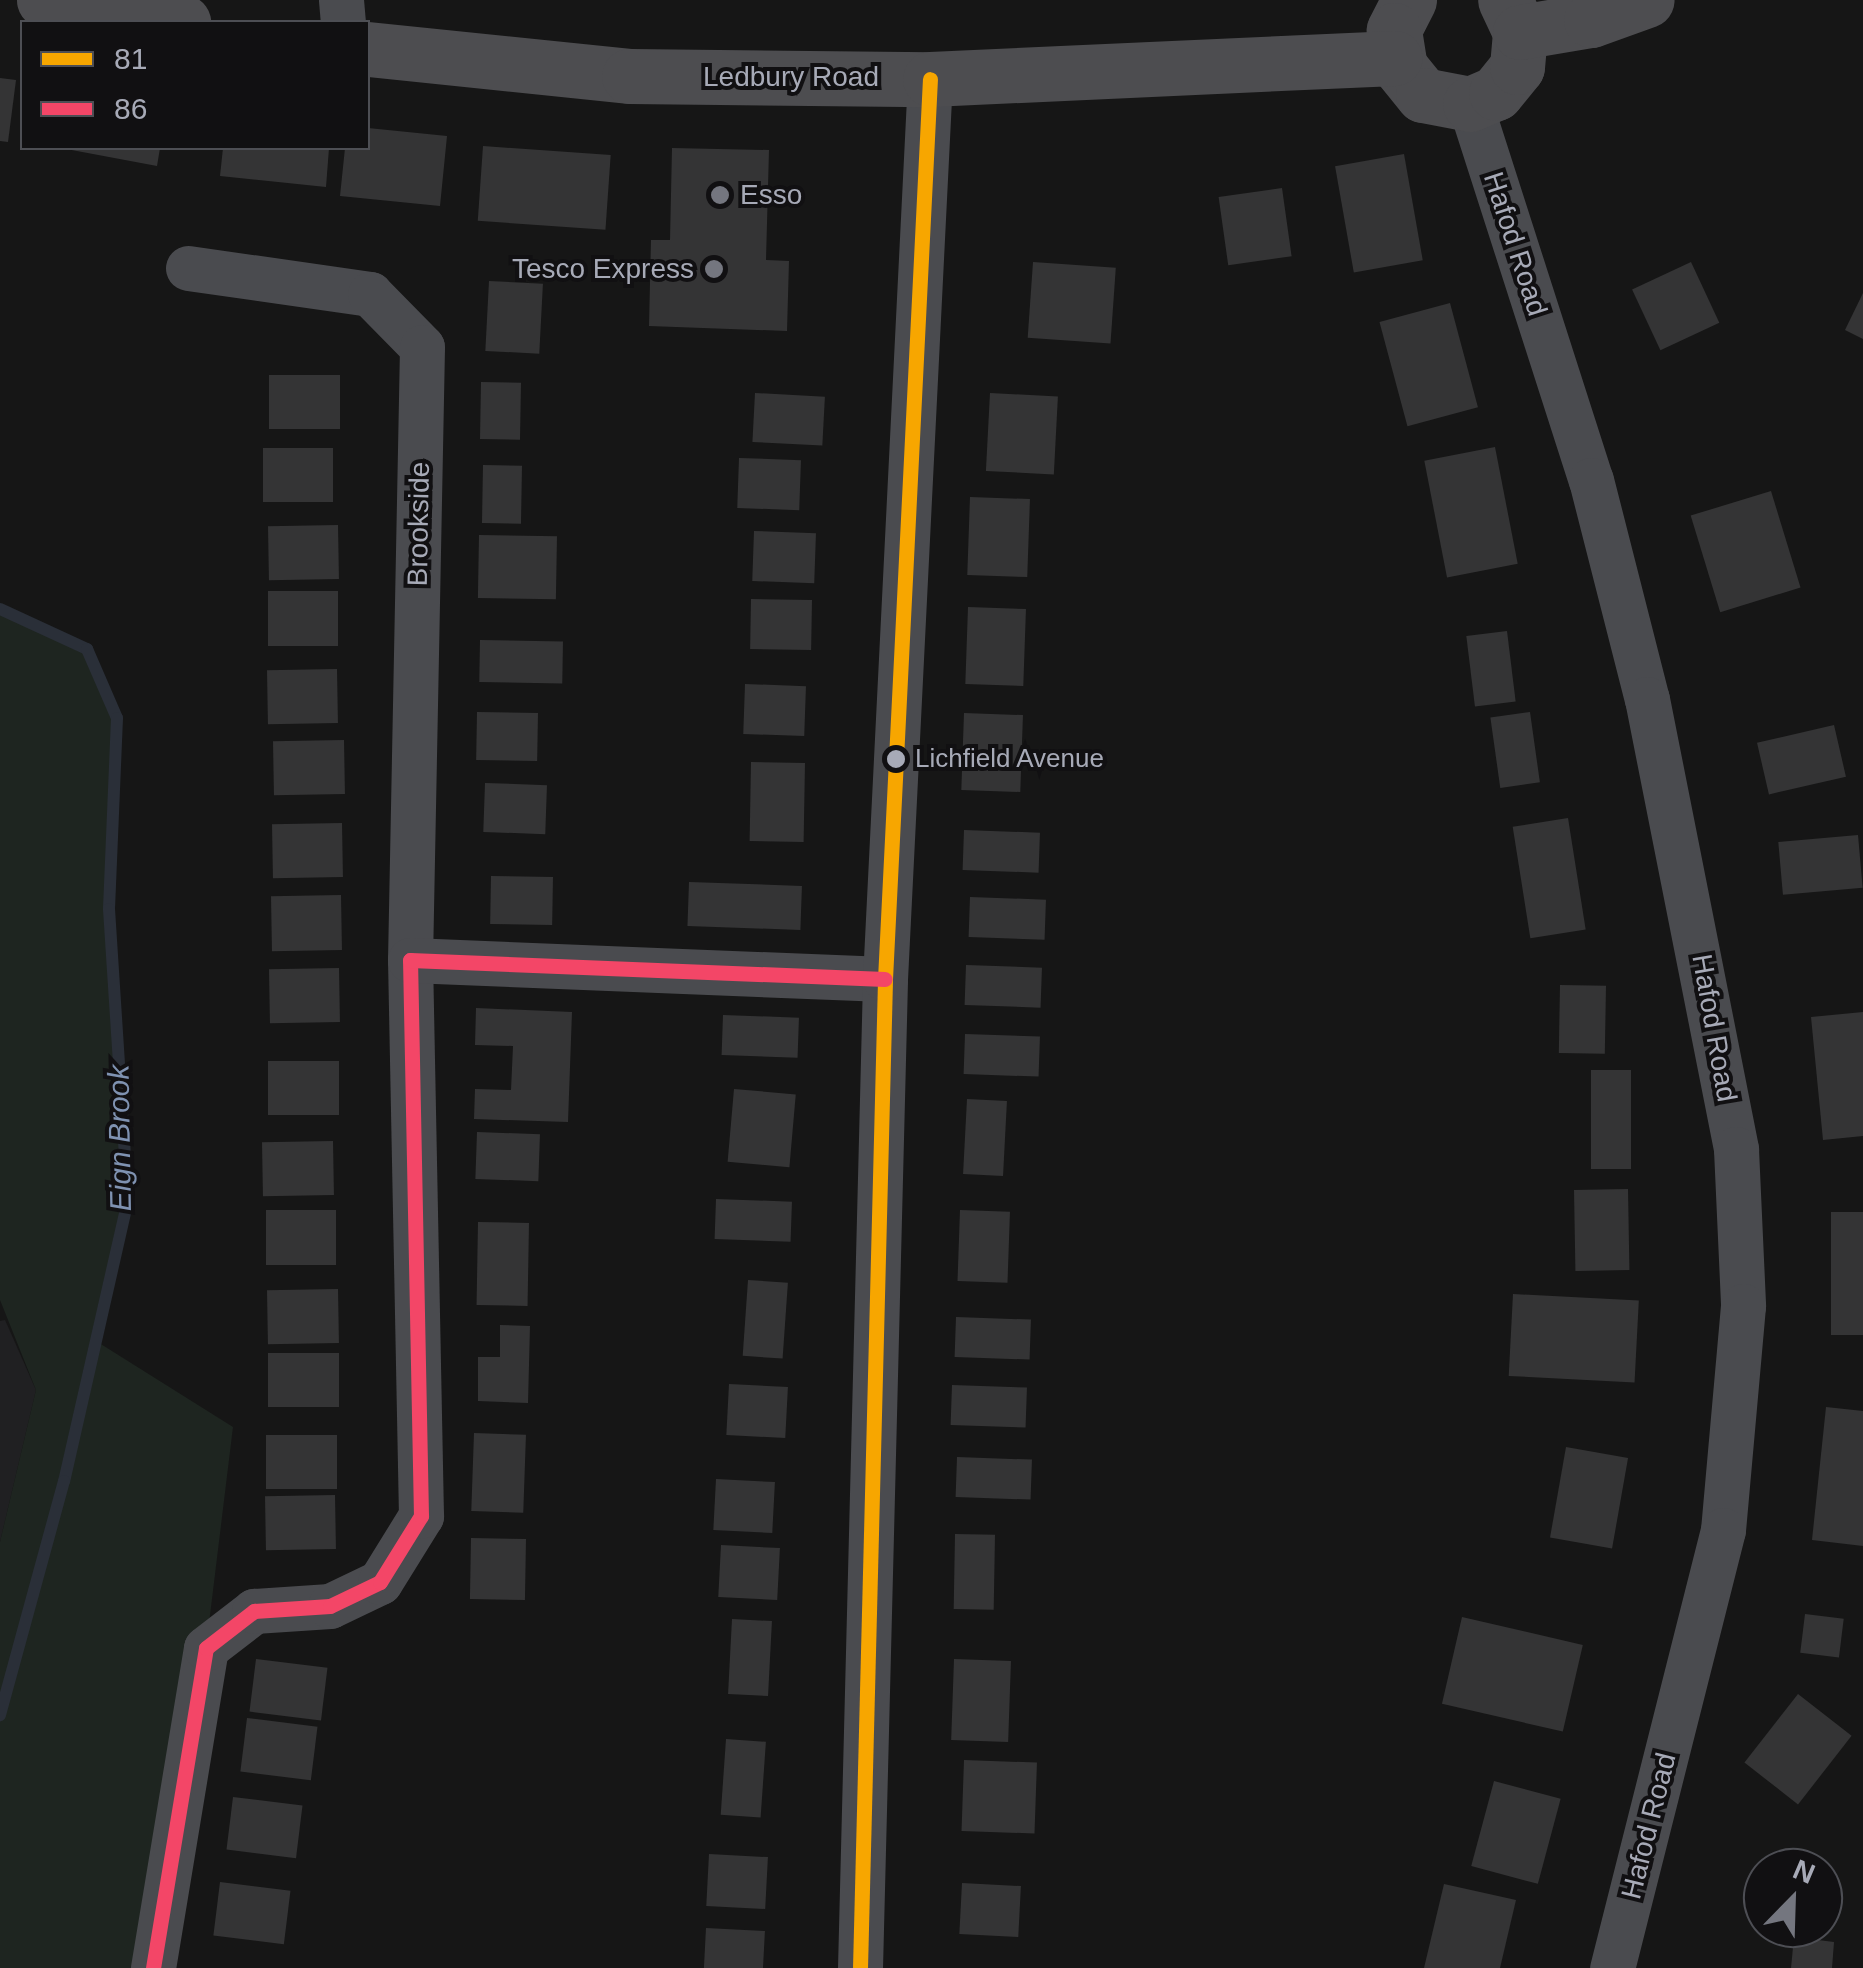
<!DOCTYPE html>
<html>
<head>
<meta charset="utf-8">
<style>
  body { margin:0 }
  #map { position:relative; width:1863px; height:1968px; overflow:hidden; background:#161616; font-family:Helvetica,sans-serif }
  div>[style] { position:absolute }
  .built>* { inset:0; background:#202022 }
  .green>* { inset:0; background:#1e2520 }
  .stream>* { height:12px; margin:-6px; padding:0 6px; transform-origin:6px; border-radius:6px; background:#2a2f38 }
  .building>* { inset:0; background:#343435; transform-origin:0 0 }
  .minor>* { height:45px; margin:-22.5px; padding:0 22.5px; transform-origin:22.5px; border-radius:22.5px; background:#4a4b4f }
  .highway>* { height:55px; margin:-27.5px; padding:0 27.5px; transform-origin:27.5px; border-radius:27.5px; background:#4d4d50 }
  .bus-1>* { height:15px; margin:-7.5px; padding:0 7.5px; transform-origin:7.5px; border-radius:7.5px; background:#f7a600 }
  .bus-2>* { height:15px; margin:-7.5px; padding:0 7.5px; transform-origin:7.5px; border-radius:7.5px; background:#f34667 }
  .dots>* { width:28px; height:28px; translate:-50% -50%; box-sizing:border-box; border:5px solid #111012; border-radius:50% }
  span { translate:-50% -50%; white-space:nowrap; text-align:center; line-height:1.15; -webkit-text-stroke:8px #111012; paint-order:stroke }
  .bus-label { font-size:26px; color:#a7aab7 }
  .left { translate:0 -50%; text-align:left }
  .street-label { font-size:28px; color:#a7aab7 }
  .poi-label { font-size:28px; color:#a7aab7 }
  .right { translate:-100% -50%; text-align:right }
  .water-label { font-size:30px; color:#7f92b1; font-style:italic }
  .legend { position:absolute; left:20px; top:20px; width:350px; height:130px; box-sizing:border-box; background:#111012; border:2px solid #4d4e54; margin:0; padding:12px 18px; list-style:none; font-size:30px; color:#a7aab7 }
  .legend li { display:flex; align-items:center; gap:20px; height:50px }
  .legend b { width:50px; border:2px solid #4d4e54 }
  .north { position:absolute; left:1743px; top:1848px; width:100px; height:100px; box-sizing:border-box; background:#111012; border:2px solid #4d4e54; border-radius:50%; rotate:23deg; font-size:28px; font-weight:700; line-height:40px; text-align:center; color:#a7aab7 }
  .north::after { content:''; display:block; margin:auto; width:35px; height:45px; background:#74767f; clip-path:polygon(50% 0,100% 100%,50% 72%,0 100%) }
</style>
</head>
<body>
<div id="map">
  <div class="built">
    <i style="clip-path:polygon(5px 1320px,36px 1390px,0 1542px,0 1321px)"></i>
  </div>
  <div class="green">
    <i style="clip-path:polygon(0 609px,87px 649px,117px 718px,109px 909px,128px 1200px,96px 1341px,233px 1427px,206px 1648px,153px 1968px,0 1968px,0 1542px,36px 1390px,0 1300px)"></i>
  </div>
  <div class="stream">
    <i style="left:0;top:609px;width:96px;rotate:24.7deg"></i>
    <i style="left:87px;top:649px;width:75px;rotate:66.5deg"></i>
    <i style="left:117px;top:718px;width:191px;rotate:92.4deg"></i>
    <i style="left:109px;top:909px;width:292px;rotate:86.3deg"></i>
    <i style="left:128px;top:1200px;width:288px;rotate:102.8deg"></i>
    <i style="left:64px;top:1481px;width:243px;rotate:105.3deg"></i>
  </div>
  <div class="building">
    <i style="clip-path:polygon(0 78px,16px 80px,8px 142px,0 141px)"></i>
    <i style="clip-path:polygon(368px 128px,447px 136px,440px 206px,340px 196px,345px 148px,368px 148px)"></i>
    <i style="left:483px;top:146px;width:128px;height:75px;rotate:4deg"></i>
    <i style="clip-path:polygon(61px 148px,160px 148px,157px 166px)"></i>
    <i style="clip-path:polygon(223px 148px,329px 148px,326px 187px,220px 176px)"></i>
    <i style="clip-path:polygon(672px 148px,769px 150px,766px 260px,789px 261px,787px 331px,649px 326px,651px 240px,670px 240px)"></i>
    <i style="left:1404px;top:154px;width:108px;height:70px;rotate:80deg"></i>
    <i style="left:1282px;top:188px;width:69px;height:64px;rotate:82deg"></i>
    <i style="left:1033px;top:262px;width:83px;height:76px;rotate:4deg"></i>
    <i style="left:1691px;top:262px;width:67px;height:65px;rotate:65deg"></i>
    <i style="left:489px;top:281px;width:54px;height:70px;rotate:3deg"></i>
    <i style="clip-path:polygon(1863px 293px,1863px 339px,1845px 330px)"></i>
    <i style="left:1450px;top:303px;width:108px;height:73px;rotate:75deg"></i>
    <i style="left:340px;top:375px;width:54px;height:71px;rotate:90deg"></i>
    <i style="left:481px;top:382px;width:40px;height:57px;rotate:1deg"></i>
    <i style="left:755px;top:393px;width:70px;height:49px;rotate:3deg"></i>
    <i style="left:990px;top:393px;width:68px;height:78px;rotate:3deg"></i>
    <i style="left:1495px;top:447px;width:119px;height:72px;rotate:79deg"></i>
    <i style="left:263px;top:448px;width:70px;height:54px"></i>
    <i style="left:739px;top:458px;width:62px;height:50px;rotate:2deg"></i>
    <i style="left:483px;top:465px;width:39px;height:58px;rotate:1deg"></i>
    <i style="left:1771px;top:491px;width:101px;height:84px;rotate:73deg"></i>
    <i style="left:970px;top:497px;width:60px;height:78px;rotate:2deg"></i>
    <i style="left:338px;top:525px;width:54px;height:70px;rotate:89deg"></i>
    <i style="left:754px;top:531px;width:62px;height:50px;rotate:2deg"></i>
    <i style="left:479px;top:535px;width:78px;height:63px;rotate:1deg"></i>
    <i style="left:268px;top:591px;width:70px;height:55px"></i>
    <i style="left:751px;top:599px;width:61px;height:50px;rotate:1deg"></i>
    <i style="left:968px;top:607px;width:58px;height:77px;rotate:2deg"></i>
    <i style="left:1507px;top:631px;width:71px;height:41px;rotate:83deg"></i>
    <i style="left:480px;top:640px;width:83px;height:42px;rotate:1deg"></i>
    <i style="left:337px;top:669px;width:54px;height:70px;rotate:89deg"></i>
    <i style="left:745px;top:684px;width:61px;height:50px;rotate:2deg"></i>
    <i style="left:477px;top:712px;width:61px;height:48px;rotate:1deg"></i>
    <i style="left:1530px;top:712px;width:71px;height:40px;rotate:82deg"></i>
    <i style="left:964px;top:713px;width:59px;height:77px;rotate:2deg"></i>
    <i style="left:1834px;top:725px;width:53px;height:79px;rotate:77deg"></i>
    <i style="left:344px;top:740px;width:54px;height:71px;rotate:89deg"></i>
    <i style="left:751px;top:762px;width:54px;height:79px;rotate:1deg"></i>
    <i style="left:485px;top:783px;width:62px;height:49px;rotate:2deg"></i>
    <i style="left:1568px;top:818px;width:113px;height:56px;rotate:81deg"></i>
    <i style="left:342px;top:823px;width:54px;height:70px;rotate:89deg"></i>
    <i style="left:964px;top:830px;width:76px;height:40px;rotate:2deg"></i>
    <i style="left:1858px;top:835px;width:53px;height:80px;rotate:85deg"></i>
    <i style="left:491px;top:876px;width:62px;height:48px;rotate:1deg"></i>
    <i style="left:689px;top:882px;width:113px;height:44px;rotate:2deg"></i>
    <i style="left:341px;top:895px;width:55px;height:70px;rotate:89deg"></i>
    <i style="left:970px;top:897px;width:76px;height:40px;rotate:2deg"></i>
    <i style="left:966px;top:965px;width:76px;height:40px;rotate:2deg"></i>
    <i style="left:339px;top:968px;width:54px;height:70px;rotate:89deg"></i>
    <i style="left:1560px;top:985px;width:46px;height:68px;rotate:1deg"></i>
    <i style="clip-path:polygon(476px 1008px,572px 1012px,568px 1122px,474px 1119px,475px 1089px,511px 1090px,513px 1046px,475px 1045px)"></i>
    <i style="clip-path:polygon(1863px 1012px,1863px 1136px,1823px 1140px,1811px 1017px)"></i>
    <i style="left:723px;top:1015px;width:76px;height:40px;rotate:2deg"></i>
    <i style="left:965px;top:1034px;width:75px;height:40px;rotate:2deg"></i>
    <i style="left:339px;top:1061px;width:54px;height:71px;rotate:90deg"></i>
    <i style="left:1591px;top:1070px;width:40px;height:99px"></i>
    <i style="left:734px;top:1089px;width:62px;height:73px;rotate:5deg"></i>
    <i style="left:967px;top:1099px;width:40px;height:75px;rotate:3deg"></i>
    <i style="left:477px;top:1132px;width:63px;height:47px;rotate:2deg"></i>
    <i style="left:333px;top:1141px;width:54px;height:71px;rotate:89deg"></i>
    <i style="left:1628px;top:1189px;width:81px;height:54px;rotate:89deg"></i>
    <i style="left:716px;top:1199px;width:76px;height:40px;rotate:2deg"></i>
    <i style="left:266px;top:1210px;width:70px;height:55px"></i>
    <i style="left:960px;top:1210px;width:50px;height:71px;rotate:2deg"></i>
    <i style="left:1863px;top:1212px;width:123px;height:32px;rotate:90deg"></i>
    <i style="left:478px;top:1222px;width:51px;height:83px;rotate:1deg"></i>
    <i style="left:748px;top:1280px;width:40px;height:76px;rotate:4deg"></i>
    <i style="left:338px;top:1289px;width:54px;height:71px;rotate:89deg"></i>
    <i style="left:1513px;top:1294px;width:126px;height:82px;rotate:3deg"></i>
    <i style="left:956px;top:1317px;width:75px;height:40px;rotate:2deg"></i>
    <i style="clip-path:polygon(500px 1325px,530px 1326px,528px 1403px,478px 1401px,478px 1357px,500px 1357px)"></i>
    <i style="left:339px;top:1353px;width:54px;height:71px;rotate:90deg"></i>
    <i style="left:729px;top:1384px;width:59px;height:51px;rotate:3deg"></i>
    <i style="left:952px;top:1385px;width:75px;height:40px;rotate:2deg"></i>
    <i style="clip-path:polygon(1826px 1407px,1863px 1411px,1863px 1546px,1812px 1540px)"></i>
    <i style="left:474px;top:1433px;width:52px;height:78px;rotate:2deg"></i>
    <i style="left:266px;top:1435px;width:71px;height:54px"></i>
    <i style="left:1566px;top:1447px;width:63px;height:92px;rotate:10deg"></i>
    <i style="left:957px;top:1457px;width:75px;height:40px;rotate:2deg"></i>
    <i style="left:716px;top:1479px;width:59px;height:51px;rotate:3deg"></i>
    <i style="left:335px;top:1495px;width:54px;height:70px;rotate:89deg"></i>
    <i style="left:955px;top:1534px;width:40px;height:75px;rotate:1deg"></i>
    <i style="left:471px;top:1538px;width:55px;height:61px;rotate:1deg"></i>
    <i style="left:721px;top:1545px;width:59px;height:52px;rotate:3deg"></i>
    <i style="left:1805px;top:1614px;width:39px;height:39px;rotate:7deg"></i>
    <i style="left:1462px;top:1617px;width:124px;height:89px;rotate:13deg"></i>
    <i style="left:732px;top:1619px;width:40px;height:75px;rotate:3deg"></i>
    <i style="left:256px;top:1659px;width:72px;height:53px;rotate:7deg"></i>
    <i style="left:954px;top:1659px;width:57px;height:81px;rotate:2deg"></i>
    <i style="left:1798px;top:1694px;width:68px;height:87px;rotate:38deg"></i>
    <i style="left:247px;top:1718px;width:71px;height:54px;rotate:7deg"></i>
    <i style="left:726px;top:1739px;width:40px;height:76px;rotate:4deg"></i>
    <i style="left:964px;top:1760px;width:73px;height:71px;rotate:2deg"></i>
    <i style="left:1494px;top:1781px;width:69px;height:88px;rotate:15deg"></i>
    <i style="left:233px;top:1797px;width:70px;height:53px;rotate:7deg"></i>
    <i style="left:709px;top:1854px;width:59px;height:52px;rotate:3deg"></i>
    <i style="left:220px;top:1882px;width:71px;height:54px;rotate:7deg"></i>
    <i style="left:962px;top:1883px;width:59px;height:51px;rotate:3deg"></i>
    <i style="clip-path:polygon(1444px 1884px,1516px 1900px,1500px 1968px,1424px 1968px)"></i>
    <i style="left:706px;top:1928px;width:59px;height:40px;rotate:3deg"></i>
    <i style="clip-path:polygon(1794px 1937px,1834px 1942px,1832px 1968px,1791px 1968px)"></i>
  </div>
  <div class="minor">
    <i style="left:341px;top:0;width:22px;rotate:85deg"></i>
    <i style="left:1470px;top:104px;width:395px;rotate:72.2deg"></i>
    <i style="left:1591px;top:480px;width:226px;rotate:75.7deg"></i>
    <i style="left:1647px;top:699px;width:459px;rotate:78.8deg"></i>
    <i style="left:1736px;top:1149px;width:157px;rotate:87.4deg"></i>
    <i style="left:1743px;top:1306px;width:225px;rotate:95.1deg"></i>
    <i style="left:1723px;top:1530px;width:452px;rotate:104.2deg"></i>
    <i style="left:188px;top:268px;width:184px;rotate:8.1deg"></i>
    <i style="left:370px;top:294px;width:74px;rotate:45.5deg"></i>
    <i style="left:422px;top:347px;width:613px;rotate:91.12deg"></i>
    <i style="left:153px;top:1968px;width:324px;rotate:-80.6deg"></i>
    <i style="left:206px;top:1648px;width:61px;rotate:-37.6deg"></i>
    <i style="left:254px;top:1611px;width:76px;rotate:-3.8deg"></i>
    <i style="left:330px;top:1606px;width:55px;rotate:-25.6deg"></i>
    <i style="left:380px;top:1582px;width:78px;rotate:-58.2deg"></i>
    <i style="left:421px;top:1516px;width:556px;rotate:-91.13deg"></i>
    <i style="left:410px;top:960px;width:475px;rotate:2.3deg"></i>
    <i style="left:860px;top:1968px;width:989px;rotate:-88.55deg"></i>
    <i style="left:885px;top:979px;width:901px;rotate:-87.14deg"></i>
  </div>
  <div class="highway">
    <i style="left:44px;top:0;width:141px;rotate:9deg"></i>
    <i style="left:1409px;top:0;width:34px;rotate:117deg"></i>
    <i style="left:1394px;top:30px;width:37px;rotate:81deg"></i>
    <i style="left:1400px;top:67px;width:36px;rotate:51deg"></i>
    <i style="left:1423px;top:95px;width:48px;rotate:10.8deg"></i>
    <i style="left:1470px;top:104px;width:28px;rotate:-23deg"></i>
    <i style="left:1496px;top:93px;width:33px;rotate:-51deg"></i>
    <i style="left:1517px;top:67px;width:35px;rotate:-85deg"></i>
    <i style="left:1520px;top:32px;width:35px;rotate:-115deg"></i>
    <i style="left:1520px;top:32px;width:72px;rotate:-9.6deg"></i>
    <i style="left:1591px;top:20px;width:59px;rotate:-19.7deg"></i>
    <i style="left:368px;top:49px;width:262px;rotate:5.9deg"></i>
    <i style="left:629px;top:76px;width:301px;rotate:0.6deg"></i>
    <i style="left:930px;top:79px;width:465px;rotate:-2.6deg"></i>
  </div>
  <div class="bus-1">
    <i style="left:860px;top:1968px;width:989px;rotate:-88.55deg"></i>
    <i style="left:885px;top:979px;width:901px;rotate:-87.14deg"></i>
  </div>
  <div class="bus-2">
    <i style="left:153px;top:1968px;width:324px;rotate:-80.6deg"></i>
    <i style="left:206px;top:1648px;width:61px;rotate:-37.6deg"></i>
    <i style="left:254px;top:1611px;width:76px;rotate:-3.8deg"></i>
    <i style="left:330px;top:1606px;width:55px;rotate:-25.6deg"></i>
    <i style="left:380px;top:1582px;width:78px;rotate:-58.2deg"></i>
    <i style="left:421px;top:1516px;width:556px;rotate:-91.13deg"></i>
    <i style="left:410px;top:960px;width:475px;rotate:2.3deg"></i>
  </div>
  <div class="dots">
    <i style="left:720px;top:195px;background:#74767f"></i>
    <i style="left:714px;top:269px;background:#74767f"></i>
    <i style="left:896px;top:759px;background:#a7aab7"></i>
  </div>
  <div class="bus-label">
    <span class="left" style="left:915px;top:759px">Lichfield Avenue</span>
  </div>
  <div class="street-label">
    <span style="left:791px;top:77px">Ledbury Road</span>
    <span style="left:1515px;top:244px;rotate:72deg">Hafod Road</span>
    <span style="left:419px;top:524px;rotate:-89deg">Brookside</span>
    <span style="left:1714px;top:1028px;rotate:80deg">Hafod Road</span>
    <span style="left:1649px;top:1826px;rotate:-76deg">Hafod Road</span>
  </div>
  <div class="poi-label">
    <span class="left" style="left:740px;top:195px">Esso</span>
    <span class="right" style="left:694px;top:269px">Tesco Express</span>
  </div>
  <div class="water-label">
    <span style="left:120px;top:1138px;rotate:-91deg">Eign Brook</span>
  </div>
  <ul class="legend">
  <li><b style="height:12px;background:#f7a600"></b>81</li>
  <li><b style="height:12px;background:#f34667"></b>86</li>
  </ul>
  <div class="north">N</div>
</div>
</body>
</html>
